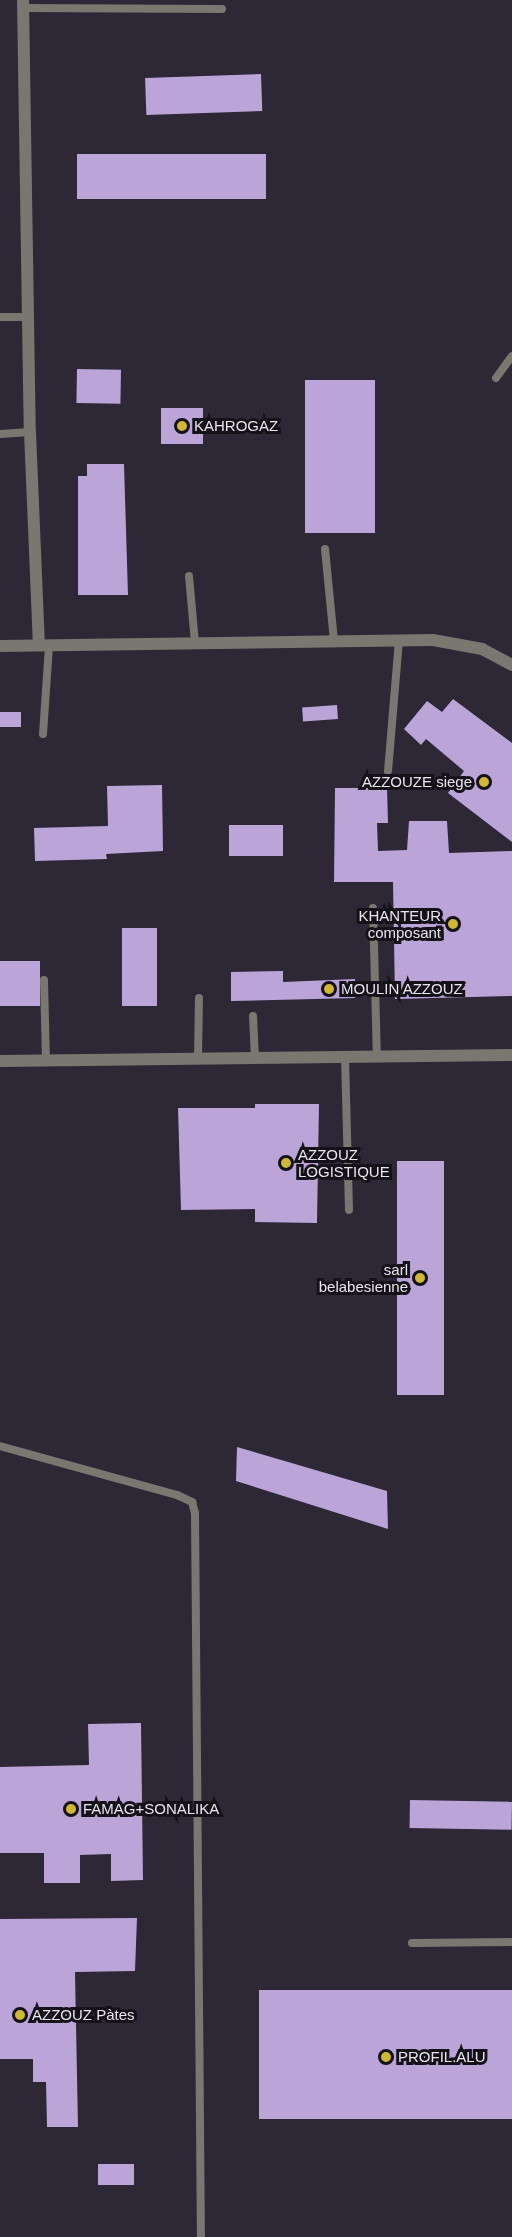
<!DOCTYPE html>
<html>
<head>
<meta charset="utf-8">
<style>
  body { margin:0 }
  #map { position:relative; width:512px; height:2237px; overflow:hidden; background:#2d2736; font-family:Helvetica,sans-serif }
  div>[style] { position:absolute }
  .building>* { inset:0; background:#baa4d8; transform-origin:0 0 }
  .lane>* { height:8px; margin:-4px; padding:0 4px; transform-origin:4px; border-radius:4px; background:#79776f }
  .street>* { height:12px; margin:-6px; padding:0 6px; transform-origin:6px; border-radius:6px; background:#79776f }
  .dots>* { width:16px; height:16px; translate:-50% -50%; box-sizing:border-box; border:3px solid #141118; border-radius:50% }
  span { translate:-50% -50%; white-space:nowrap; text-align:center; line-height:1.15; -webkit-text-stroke:6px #141118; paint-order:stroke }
  .poi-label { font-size:15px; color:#e9e5ef }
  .left { translate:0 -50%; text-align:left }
  .right { translate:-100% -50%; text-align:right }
</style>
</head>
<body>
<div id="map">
  <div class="building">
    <i style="left:261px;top:74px;width:37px;height:116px;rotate:88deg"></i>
    <i style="left:266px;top:154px;width:45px;height:189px;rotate:90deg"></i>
    <i style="left:77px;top:369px;width:44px;height:34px;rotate:1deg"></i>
    <i style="left:305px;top:380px;width:70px;height:153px"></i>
    <i style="left:161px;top:408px;width:42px;height:36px"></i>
    <i style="clip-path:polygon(87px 464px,124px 464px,128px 595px,78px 595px,78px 476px,87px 476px)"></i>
    <i style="clip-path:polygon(453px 699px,512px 743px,512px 842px,448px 793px,464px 771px,426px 739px,421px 745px,404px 729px,427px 701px,442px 712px)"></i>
    <i style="left:337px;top:705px;width:14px;height:35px;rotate:86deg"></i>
    <i style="left:0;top:712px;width:21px;height:15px"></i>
    <i style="clip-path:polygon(162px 785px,163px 851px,106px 854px,107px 859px,35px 861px,34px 828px,108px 826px,107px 786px)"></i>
    <i style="clip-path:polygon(335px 788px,387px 788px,388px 823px,377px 823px,378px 851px,407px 850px,409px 821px,447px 821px,449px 853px,512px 851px,512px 996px,395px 999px,393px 882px,334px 882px)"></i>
    <i style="left:229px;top:825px;width:54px;height:31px"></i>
    <i style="left:122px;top:928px;width:35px;height:78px"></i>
    <i style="left:0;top:961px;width:40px;height:45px"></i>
    <i style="clip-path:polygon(283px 971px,283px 982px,355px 979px,355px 998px,231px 1001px,231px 972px)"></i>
    <i style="clip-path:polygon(255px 1104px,319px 1104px,317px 1223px,255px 1222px,255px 1209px,181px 1210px,178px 1108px,255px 1108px)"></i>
    <i style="left:397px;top:1161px;width:47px;height:234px"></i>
    <i style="clip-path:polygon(237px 1447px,387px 1491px,388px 1529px,236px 1481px)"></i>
    <i style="clip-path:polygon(141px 1723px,143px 1880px,111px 1881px,111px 1854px,80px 1855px,80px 1883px,44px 1883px,44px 1853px,0 1853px,0 1767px,89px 1765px,88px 1724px)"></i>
    <i style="left:410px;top:1800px;width:102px;height:28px;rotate:1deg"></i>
    <i style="clip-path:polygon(137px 1918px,135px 1971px,75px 1972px,78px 2127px,47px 2127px,46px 2082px,33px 2082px,33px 2059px,0 2059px,0 1919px)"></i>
    <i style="left:512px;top:1990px;width:129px;height:253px;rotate:90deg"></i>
    <i style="left:98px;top:2164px;width:36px;height:21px"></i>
  </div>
  <div class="lane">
    <i style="left:23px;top:8px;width:199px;rotate:0.3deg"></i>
    <i style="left:0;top:317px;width:27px"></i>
    <i style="left:496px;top:378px;width:27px;rotate:-54deg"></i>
    <i style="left:0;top:434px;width:30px;rotate:-4deg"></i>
    <i style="left:325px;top:549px;width:92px;rotate:84.4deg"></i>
    <i style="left:189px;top:576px;width:67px;rotate:84.9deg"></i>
    <i style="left:43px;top:734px;width:89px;rotate:-86.1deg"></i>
    <i style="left:388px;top:771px;width:131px;rotate:-85.2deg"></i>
    <i style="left:373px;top:908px;width:149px;rotate:88.5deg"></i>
    <i style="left:44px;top:980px;width:80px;rotate:88.6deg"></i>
    <i style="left:253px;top:1016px;width:42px;rotate:87.3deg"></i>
    <i style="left:345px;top:1057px;width:153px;rotate:88.5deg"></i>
    <i style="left:198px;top:1059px;width:61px;rotate:-89.1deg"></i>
    <i style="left:0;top:1446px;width:184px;rotate:15.5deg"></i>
    <i style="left:177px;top:1495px;width:17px;rotate:25deg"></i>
    <i style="left:192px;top:1502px;width:11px;rotate:75deg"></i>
    <i style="left:195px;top:1513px;width:724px;rotate:89.53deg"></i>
    <i style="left:412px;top:1943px;width:100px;rotate:-0.6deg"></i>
  </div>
  <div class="street">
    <i style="left:23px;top:0;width:432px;rotate:89.1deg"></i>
    <i style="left:30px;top:432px;width:213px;rotate:87.6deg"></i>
    <i style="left:0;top:646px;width:433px;rotate:-0.8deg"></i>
    <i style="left:433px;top:640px;width:50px;rotate:10.4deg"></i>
    <i style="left:482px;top:649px;width:34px;rotate:28deg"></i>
    <i style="left:0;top:1061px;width:512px;rotate:-0.67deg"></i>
  </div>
  <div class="dots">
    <i style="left:182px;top:426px;background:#d0b736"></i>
    <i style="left:484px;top:782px;background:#d0b736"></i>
    <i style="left:453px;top:924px;background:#d0b736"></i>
    <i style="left:329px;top:989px;background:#d0b736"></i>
    <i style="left:286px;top:1163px;background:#d0b736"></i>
    <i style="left:420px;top:1278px;background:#d0b736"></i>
    <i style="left:71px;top:1809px;background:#d0b736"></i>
    <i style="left:20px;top:2015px;background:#d0b736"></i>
    <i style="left:386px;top:2057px;background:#d0b736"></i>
  </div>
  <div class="poi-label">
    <span class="left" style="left:194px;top:426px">KAHROGAZ</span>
    <span class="right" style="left:472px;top:782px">AZZOUZE siege</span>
    <span class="right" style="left:441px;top:924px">KHANTEUR<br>composant</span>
    <span class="left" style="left:341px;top:989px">MOULIN AZZOUZ</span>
    <span class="left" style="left:298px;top:1163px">AZZOUZ<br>LOGISTIQUE</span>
    <span class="right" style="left:408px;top:1278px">sarl<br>belabesienne</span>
    <span class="left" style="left:83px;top:1809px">FAMAG+SONALIKA</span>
    <span class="left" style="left:32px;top:2015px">AZZOUZ Pàtes</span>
    <span class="left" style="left:398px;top:2057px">PROFIL.ALU</span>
  </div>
</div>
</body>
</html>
